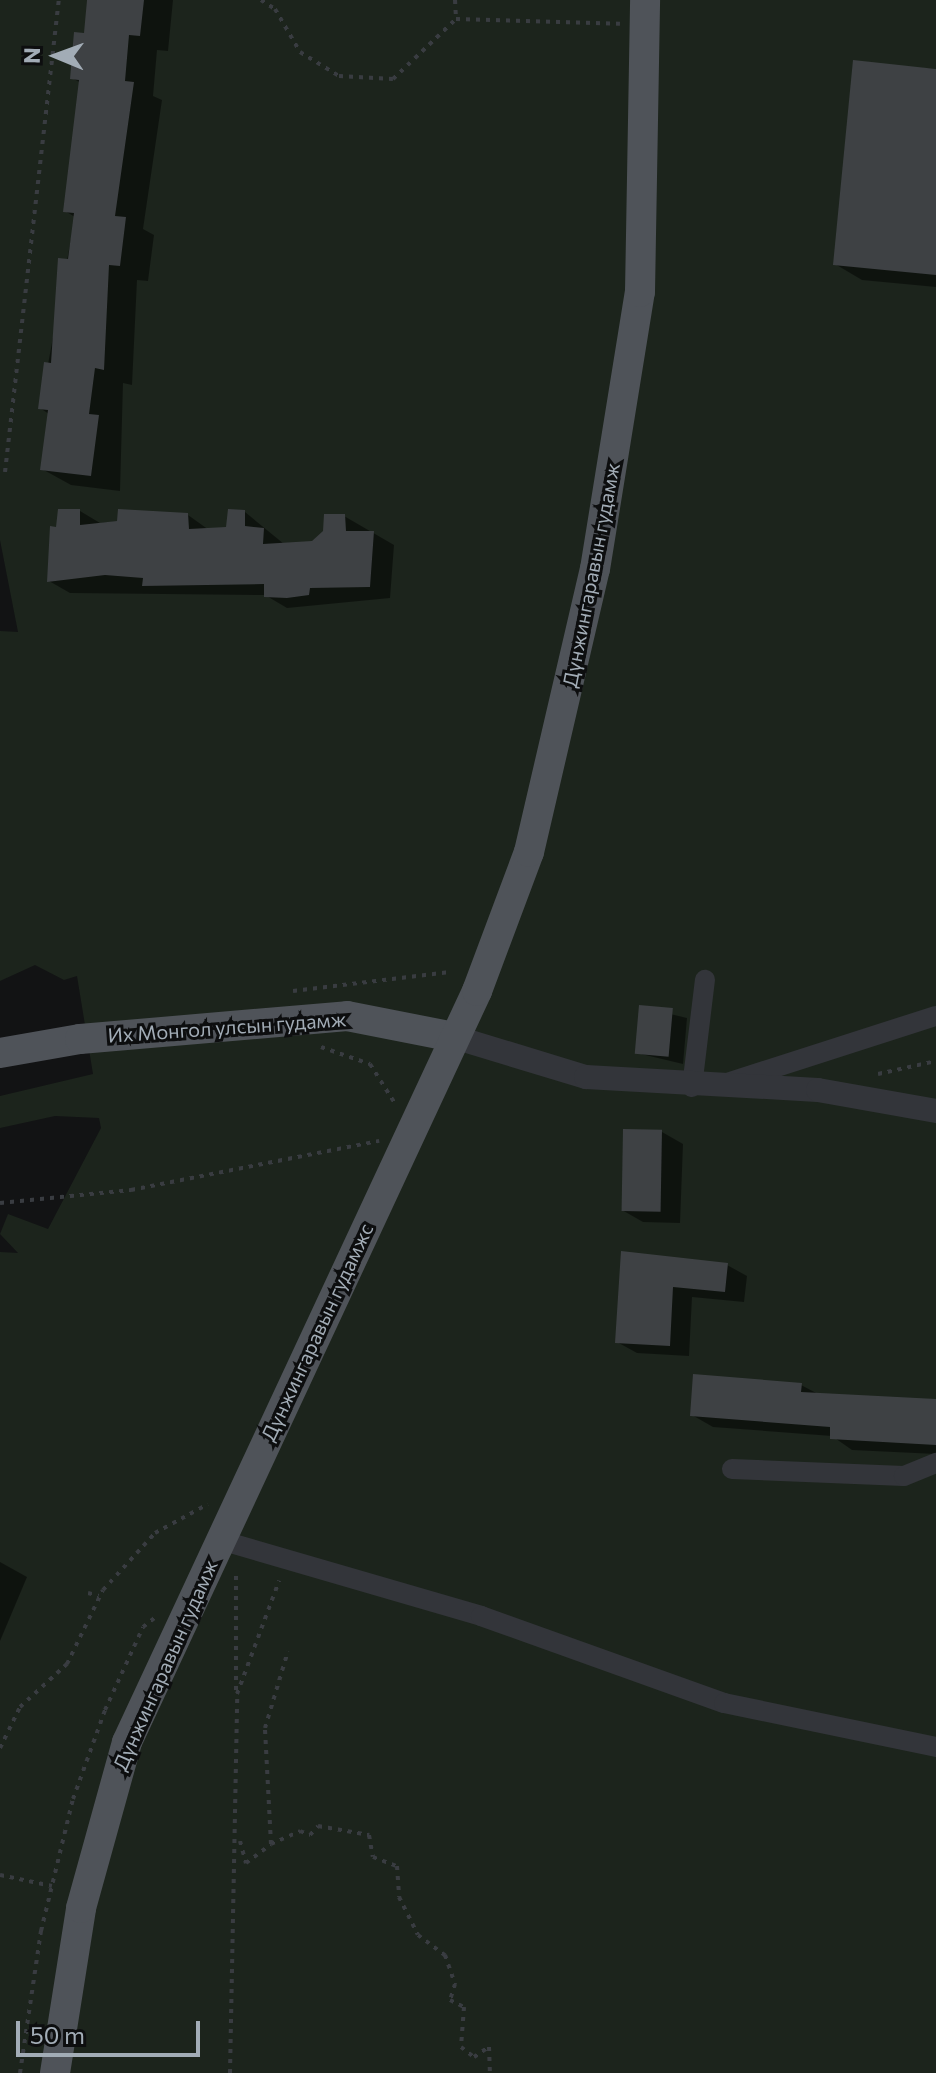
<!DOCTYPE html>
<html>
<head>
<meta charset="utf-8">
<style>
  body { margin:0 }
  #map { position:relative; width:936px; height:2073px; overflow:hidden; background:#121314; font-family:Commissioner,sans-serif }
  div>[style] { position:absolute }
  .green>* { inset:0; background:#1c241c }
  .shadow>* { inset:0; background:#0007 }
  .building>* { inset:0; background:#3e4144; transform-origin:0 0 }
  .path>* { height:4px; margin-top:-2px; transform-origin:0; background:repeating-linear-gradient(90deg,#393c41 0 4px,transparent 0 10px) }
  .minor>* { height:20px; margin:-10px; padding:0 10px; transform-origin:10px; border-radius:10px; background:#33353a }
  .tertiary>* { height:24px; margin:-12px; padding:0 12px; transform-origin:12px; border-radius:12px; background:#33353a }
  .primary>* { height:30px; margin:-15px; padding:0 15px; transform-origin:15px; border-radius:15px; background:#4f5359 }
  span { translate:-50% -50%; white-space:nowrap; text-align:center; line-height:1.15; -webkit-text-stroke:6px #0d0e0f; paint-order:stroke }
  .street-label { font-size:20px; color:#a2acb6 }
  .north { position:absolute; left:16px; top:16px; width:80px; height:80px; -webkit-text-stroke:6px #0d0e0f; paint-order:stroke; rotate:271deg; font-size:22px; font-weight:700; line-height:32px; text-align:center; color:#a2acb6 }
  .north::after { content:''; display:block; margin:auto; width:28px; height:36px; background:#a2acb6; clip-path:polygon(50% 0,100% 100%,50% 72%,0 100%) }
  .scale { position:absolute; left:16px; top:2021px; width:184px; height:36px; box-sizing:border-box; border:4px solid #a2acb6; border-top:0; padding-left:10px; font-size:24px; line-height:28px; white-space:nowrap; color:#a2acb6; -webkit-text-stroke:6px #0d0e0f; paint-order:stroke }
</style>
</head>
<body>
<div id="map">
  <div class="green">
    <i style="clip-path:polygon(0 0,936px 0,936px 2073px,0 2073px,0 1252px,18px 1253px,0 1234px,8px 1214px,48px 1229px,101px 1128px,99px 1118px,55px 1116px,0 1128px,0 1096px,93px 1074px,77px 976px,64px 980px,35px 965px,0 981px,0 631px,18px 632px,0 540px)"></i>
  </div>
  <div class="shadow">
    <i style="clip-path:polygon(87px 0,173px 0,168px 51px,157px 50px,153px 96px,162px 100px,143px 229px,154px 235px,148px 281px,137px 280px,132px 385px,123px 383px,120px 491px,71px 485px,42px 469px,49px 414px,40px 408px,75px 217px,65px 211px,81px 83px,72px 78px,86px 35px)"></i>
    <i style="clip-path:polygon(855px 63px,936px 69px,936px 287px,862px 280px,835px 264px)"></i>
    <i style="clip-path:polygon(80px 511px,100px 523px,188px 515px,209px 530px,228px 529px,245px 512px,284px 544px,313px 543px,344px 516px,394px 545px,390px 598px,287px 608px,265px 595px,70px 593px,49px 581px,58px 529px)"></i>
    <i style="clip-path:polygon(641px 1007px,687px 1018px,683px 1064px,637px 1053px)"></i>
    <i style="clip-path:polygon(662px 1132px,683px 1144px,680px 1223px,643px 1222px,622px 1210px)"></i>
    <i style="clip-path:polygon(623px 1253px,727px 1265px,747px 1276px,744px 1302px,692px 1297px,689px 1356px,637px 1353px,617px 1342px)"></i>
    <i style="clip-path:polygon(801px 1385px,820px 1395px,936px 1401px,936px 1454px,852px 1450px,832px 1436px,713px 1427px,692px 1415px)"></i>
    <i style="clip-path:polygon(0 1562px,27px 1577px,0 1641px)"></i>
  </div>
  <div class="building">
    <i style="clip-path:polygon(87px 0,144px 0,140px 36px,129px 35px,125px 81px,134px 82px,115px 216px,126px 217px,120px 266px,109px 265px,104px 370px,95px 368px,89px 414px,99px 415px,91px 476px,40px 470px,48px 410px,38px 409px,44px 362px,51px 363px,58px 258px,68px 259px,74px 213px,63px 212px,79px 80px,70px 79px,74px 32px,84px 33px)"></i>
    <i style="clip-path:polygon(853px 60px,936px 69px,936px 275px,833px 265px)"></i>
    <i style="clip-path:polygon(58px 509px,80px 509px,80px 525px,117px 521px,118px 509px,188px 513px,189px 529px,226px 527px,228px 509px,245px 510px,245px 526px,264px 528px,263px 544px,312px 541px,323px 531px,324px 514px,345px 514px,346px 531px,374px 531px,370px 587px,310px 588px,309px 595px,287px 598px,264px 597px,264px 584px,142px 586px,143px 578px,105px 575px,47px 582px,50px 526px,56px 527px)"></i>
    <i style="left:639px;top:1005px;width:34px;height:49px;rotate:5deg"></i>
    <i style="left:623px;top:1129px;width:39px;height:82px;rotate:1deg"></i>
    <i style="clip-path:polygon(621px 1251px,728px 1263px,725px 1292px,673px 1287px,670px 1346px,615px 1343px)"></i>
    <i style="clip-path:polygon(693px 1374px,802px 1383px,801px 1392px,936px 1399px,936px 1445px,830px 1439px,830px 1427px,690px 1416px)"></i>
  </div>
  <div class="path">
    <i style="left:261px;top:0;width:17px;rotate:33deg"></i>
    <i style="left:275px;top:9px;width:50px;rotate:59.8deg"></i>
    <i style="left:300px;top:52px;width:46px;rotate:31.6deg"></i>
    <i style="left:339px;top:76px;width:54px;rotate:3.2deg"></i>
    <i style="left:393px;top:79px;width:87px;rotate:-43.6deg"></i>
    <i style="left:456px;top:19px;width:164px;rotate:1.7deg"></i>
    <i style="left:455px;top:0;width:19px;rotate:87deg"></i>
    <i style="left:5px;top:472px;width:475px;rotate:-83.5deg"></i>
    <i style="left:293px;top:991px;width:158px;rotate:-6.9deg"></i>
    <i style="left:321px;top:1047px;width:52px;rotate:19.1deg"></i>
    <i style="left:370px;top:1064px;width:45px;rotate:57.7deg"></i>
    <i style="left:878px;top:1074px;width:59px;rotate:-12.6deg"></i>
    <i style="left:0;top:1203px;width:132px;rotate:-5.7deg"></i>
    <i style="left:131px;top:1190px;width:253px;rotate:-11.2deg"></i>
    <i style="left:236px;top:1576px;width:116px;rotate:90deg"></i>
    <i style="left:88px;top:1593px;width:11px;rotate:15deg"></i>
    <i style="left:0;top:1748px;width:46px;rotate:-64deg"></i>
    <i style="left:20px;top:1707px;width:64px;rotate:-42.5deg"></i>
    <i style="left:67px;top:1664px;width:82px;rotate:-64.1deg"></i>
    <i style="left:103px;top:1590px;width:77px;rotate:-47.6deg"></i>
    <i style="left:155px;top:1533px;width:60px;rotate:-28.7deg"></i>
    <i style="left:240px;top:1841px;width:23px;rotate:75deg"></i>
    <i style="left:246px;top:1863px;width:31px;rotate:-37deg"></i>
    <i style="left:271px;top:1844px;width:32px;rotate:-24deg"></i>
    <i style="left:300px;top:1831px;width:11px;rotate:22deg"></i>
    <i style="left:310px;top:1835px;width:12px;rotate:-48deg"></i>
    <i style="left:318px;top:1826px;width:52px;rotate:10deg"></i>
    <i style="left:369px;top:1835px;width:22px;rotate:80deg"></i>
    <i style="left:373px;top:1857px;width:26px;rotate:21deg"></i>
    <i style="left:397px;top:1866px;width:31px;rotate:86deg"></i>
    <i style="left:399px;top:1897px;width:42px;rotate:63.4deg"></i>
    <i style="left:418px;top:1935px;width:34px;rotate:37deg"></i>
    <i style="left:445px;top:1955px;width:31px;rotate:71deg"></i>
    <i style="left:455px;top:1984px;width:17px;rotate:107deg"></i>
    <i style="left:450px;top:2000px;width:16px;rotate:27deg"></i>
    <i style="left:464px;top:2007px;width:40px;rotate:94.3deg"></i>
    <i style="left:461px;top:2047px;width:16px;rotate:38deg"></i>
    <i style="left:474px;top:2057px;width:18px;rotate:-34deg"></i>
    <i style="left:489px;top:2047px;width:26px;rotate:88deg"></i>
    <i style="left:271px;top:1844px;width:116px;rotate:-93deg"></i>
    <i style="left:265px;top:1728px;width:80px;rotate:-73.4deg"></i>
    <i style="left:0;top:1875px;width:53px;rotate:11.9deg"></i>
    <i style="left:20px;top:2073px;width:144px;rotate:-81.6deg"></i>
    <i style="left:41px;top:1931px;width:136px;rotate:-76.4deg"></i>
    <i style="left:73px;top:1799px;width:95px;rotate:-70.2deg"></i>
    <i style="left:105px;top:1710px;width:91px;rotate:-65.4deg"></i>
    <i style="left:143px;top:1627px;width:16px;rotate:-38deg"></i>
    <i style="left:230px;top:2073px;width:379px;rotate:-88.9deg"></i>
    <i style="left:237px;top:1694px;width:121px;rotate:-69.6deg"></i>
  </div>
  <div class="minor">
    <i style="left:730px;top:1082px;width:216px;rotate:-17.8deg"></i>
    <i style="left:692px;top:1087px;width:108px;rotate:-83.1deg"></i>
    <i style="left:732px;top:1469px;width:172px;rotate:2.3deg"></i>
    <i style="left:904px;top:1476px;width:35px;rotate:-22deg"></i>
    <i style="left:220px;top:1540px;width:272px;rotate:16.2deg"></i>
    <i style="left:481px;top:1616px;width:258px;rotate:19.7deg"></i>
    <i style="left:724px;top:1703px;width:217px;rotate:11.7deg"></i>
  </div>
  <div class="tertiary">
    <i style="left:454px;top:1037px;width:138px;rotate:16.9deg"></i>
    <i style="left:586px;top:1077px;width:232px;rotate:3.2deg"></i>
    <i style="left:818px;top:1090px;width:120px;rotate:10.1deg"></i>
  </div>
  <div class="primary">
    <i style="left:0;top:1053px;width:81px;rotate:-9.9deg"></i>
    <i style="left:80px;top:1039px;width:268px;rotate:-4.9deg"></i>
    <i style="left:347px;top:1016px;width:109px;rotate:11.1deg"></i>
    <i style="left:55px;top:2073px;width:167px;rotate:-81deg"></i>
    <i style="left:81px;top:1908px;width:172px;rotate:-74.5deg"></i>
    <i style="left:127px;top:1742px;width:829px;rotate:-65.01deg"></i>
    <i style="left:477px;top:991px;width:148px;rotate:-69.5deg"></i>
    <i style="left:529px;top:852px;width:291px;rotate:-76.9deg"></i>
    <i style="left:595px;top:569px;width:281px;rotate:-80.8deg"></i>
    <i style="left:640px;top:292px;width:292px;rotate:-89deg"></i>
  </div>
  <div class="street-label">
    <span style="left:591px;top:575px;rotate:-79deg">Дүнжингаравын гудамж</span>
    <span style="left:227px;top:1027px;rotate:-4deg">Их Монгол улсын гудамж</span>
    <span style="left:317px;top:1332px;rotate:-65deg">Дүнжингаравын гудамжс</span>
    <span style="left:165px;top:1665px;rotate:-66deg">Дүнжингаравын гудамж</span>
  </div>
  <div class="north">N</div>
  <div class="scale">50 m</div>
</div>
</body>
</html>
